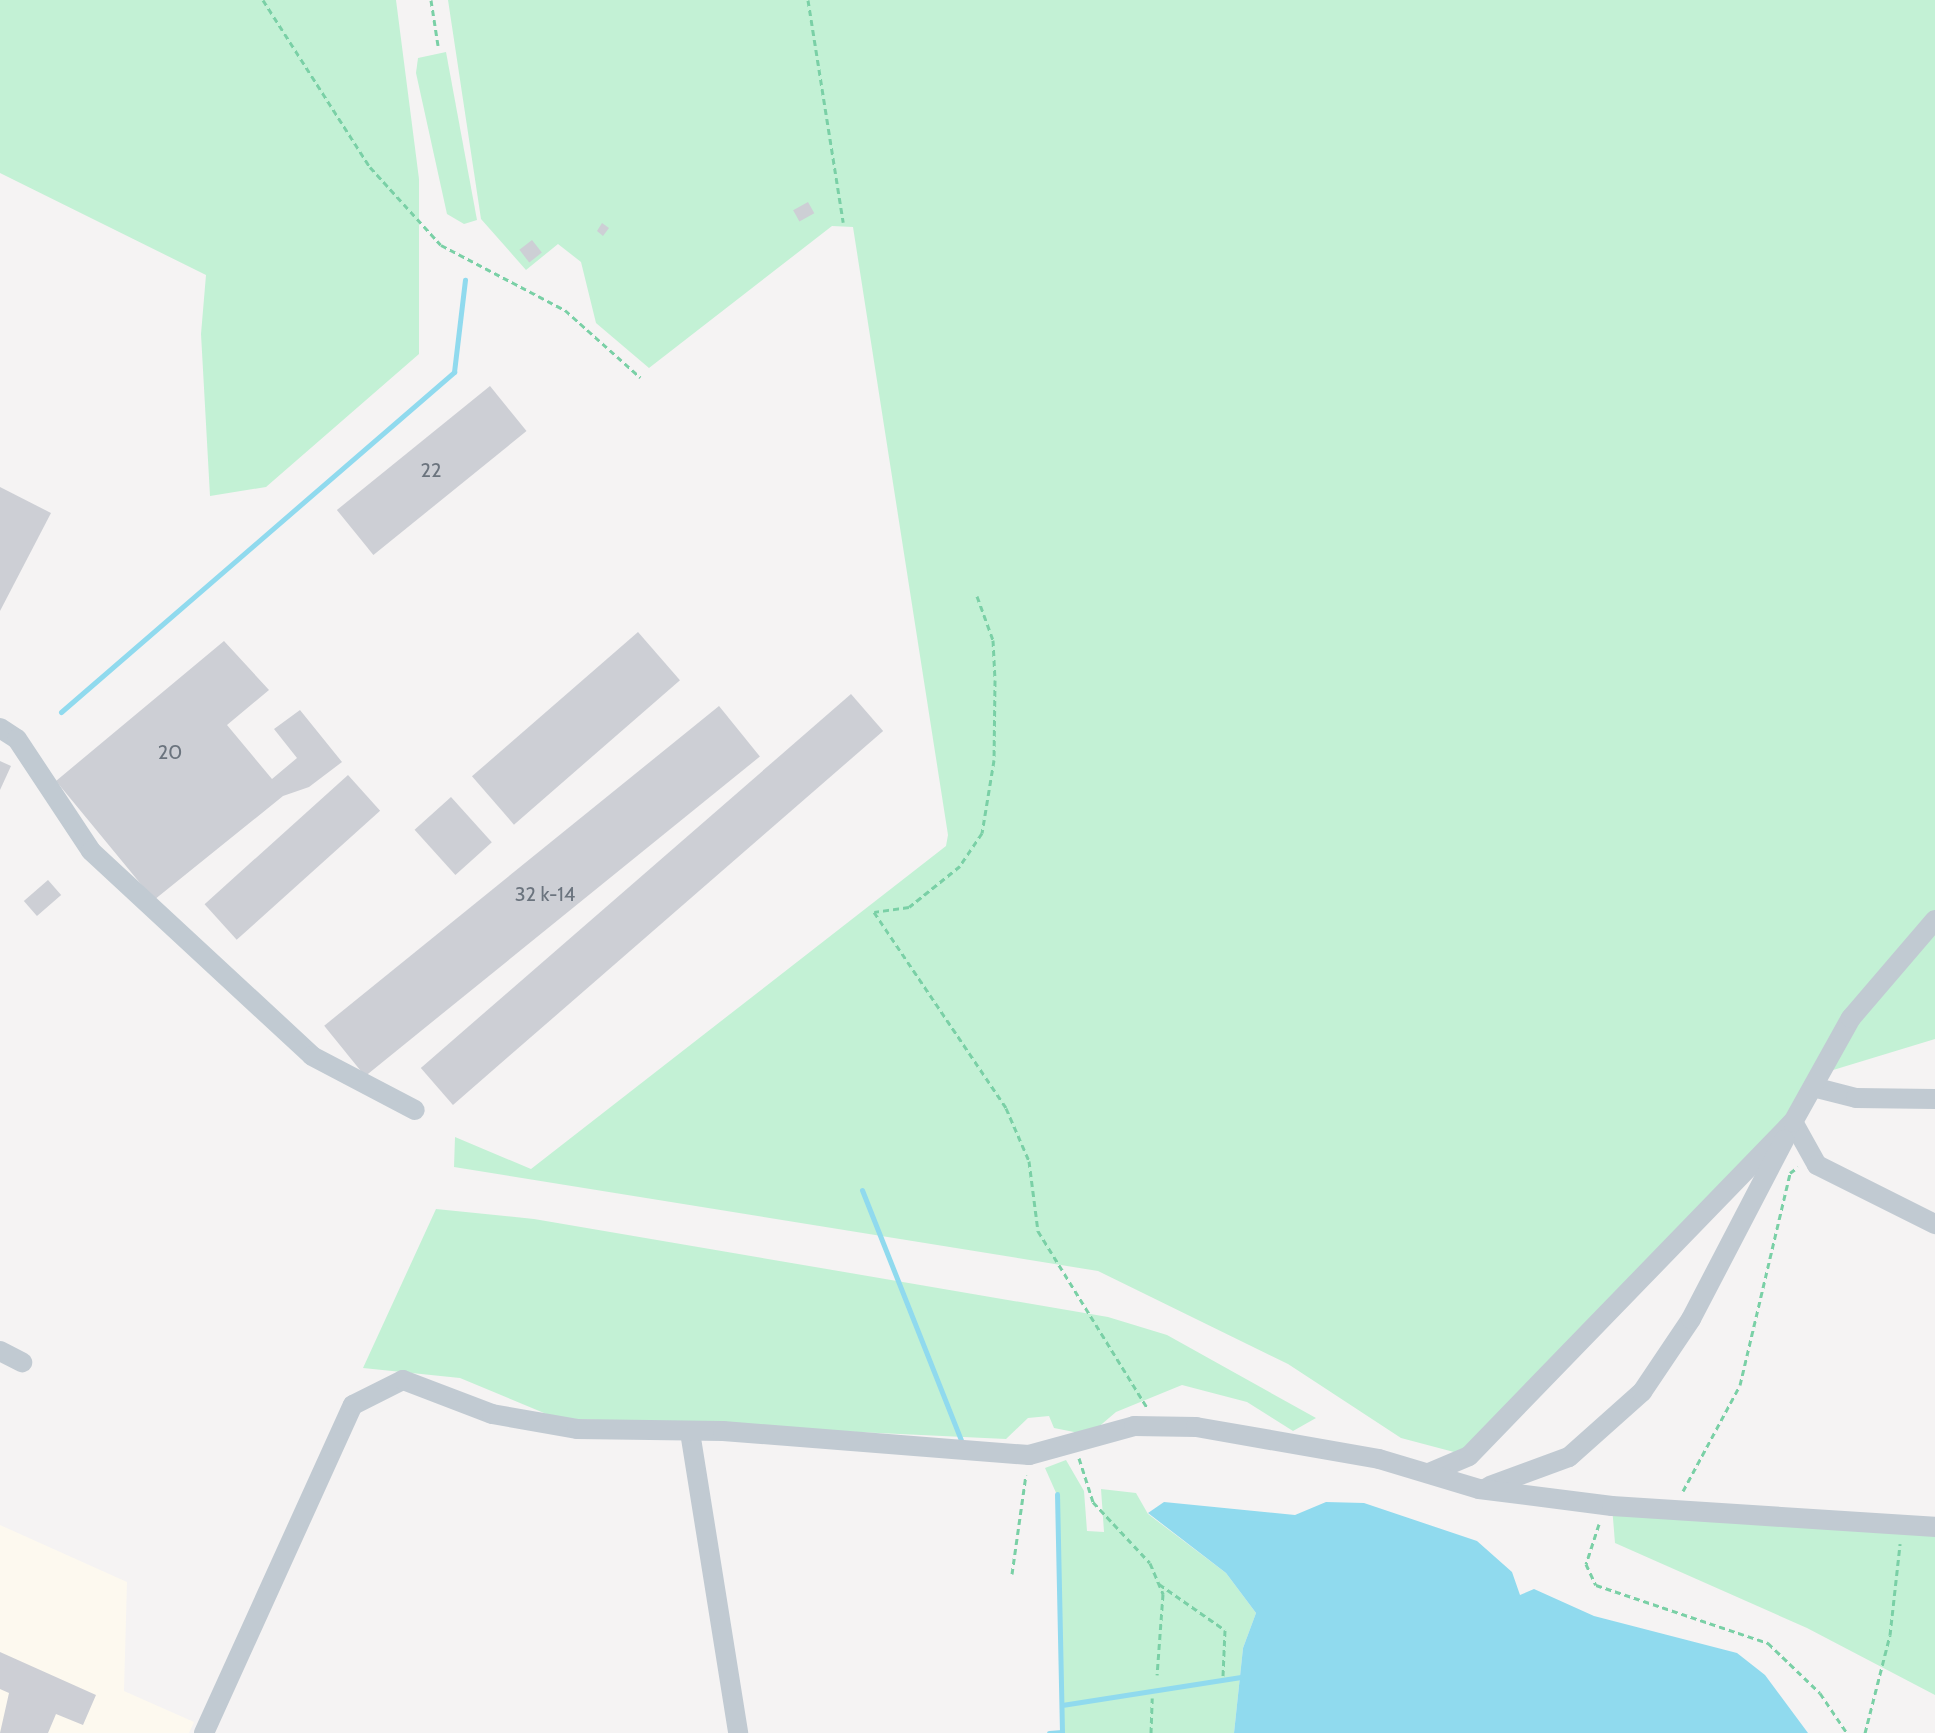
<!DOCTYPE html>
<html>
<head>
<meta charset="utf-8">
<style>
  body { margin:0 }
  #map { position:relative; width:1935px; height:1733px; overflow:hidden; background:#f5f3f3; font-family:Cabin,sans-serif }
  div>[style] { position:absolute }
  .commercial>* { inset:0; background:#fdf9ef }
  .green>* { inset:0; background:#c3f1d5 }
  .water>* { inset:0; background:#90daee }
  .stream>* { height:5px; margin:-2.5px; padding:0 2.5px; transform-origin:2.5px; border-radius:2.5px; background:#90daee }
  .building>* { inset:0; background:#cdcfd5; transform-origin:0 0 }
  .path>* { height:3px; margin-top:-1.5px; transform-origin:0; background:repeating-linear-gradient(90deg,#7ad0a6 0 6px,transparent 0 10px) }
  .minor>* { height:20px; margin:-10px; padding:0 10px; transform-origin:10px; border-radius:10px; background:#c1cad2 }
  span { translate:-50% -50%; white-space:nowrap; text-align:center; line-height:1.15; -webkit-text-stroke:7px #fff; paint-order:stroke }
  .number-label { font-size:20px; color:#6b747e }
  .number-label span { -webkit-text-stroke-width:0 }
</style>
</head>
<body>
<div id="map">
  <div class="commercial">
    <i style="clip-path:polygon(0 1525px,127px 1582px,124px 1691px,194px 1722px,189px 1733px,0 1733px)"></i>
  </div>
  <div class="green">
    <i style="clip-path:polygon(0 0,396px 0,419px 179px,419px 354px,266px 487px,210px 496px,201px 334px,206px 275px,0 173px)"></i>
    <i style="clip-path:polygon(448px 0,1935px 0,1935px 1039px,1820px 1074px,1793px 1122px,1469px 1456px,1401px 1438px,1288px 1364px,1098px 1271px,454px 1167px,455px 1137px,531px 1169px,946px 846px,948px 835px,853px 227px,832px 226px,649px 368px,596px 323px,581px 262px,558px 244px,526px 270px,481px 219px)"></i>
    <i style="clip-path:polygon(446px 52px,477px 220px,464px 224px,447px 214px,416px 73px,418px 58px)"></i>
    <i style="clip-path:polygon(436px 1209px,534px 1219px,1108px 1317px,1167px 1335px,1316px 1418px,1293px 1431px,1247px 1402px,1182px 1385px,1116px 1412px,1089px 1435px,1054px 1428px,1049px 1416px,1028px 1418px,1006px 1439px,556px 1418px,460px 1378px,363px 1368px)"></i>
    <i style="clip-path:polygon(1066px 1460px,1084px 1491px,1087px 1531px,1104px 1532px,1101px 1489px,1136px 1493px,1148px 1514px,1226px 1573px,1256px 1613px,1243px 1648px,1234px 1733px,1061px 1733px,1057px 1495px,1045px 1468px)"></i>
    <i style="clip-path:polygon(1612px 1506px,1935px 1527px,1935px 1695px,1807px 1628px,1615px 1543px)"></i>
  </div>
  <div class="water">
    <i style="clip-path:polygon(1164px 1502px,1295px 1515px,1326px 1502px,1364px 1503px,1477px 1541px,1512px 1572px,1520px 1595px,1534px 1589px,1594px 1616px,1737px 1653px,1765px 1675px,1808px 1733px,1234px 1733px,1243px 1648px,1256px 1613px,1226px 1573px,1148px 1513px)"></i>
  </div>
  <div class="stream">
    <i style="left:61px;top:712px;width:520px;rotate:-40.86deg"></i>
    <i style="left:454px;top:372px;width:93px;rotate:-83.2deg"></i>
    <i style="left:862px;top:1190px;width:269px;rotate:68.4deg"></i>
    <i style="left:1062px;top:1705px;width:181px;rotate:-8.9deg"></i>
    <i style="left:1049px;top:1733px;width:13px;rotate:-4deg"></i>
    <i style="left:1062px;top:1732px;width:238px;rotate:-91.2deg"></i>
  </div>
  <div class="building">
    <i style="left:808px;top:202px;width:13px;height:17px;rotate:61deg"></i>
    <i style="clip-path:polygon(602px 223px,609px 228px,603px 236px,597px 231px)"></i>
    <i style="left:532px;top:240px;width:16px;height:16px;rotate:52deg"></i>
    <i style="left:490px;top:386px;width:58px;height:197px;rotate:51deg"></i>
    <i style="clip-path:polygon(0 487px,51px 513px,0 611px)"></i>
    <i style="left:638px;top:632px;width:64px;height:220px;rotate:49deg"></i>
    <i style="clip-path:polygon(224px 641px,269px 690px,227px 725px,272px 779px,297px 758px,274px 729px,300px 710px,342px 762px,309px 787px,283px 796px,154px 900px,56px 781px)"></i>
    <i style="left:851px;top:694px;width:49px;height:570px;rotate:49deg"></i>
    <i style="left:719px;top:706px;width:65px;height:508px;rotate:51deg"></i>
    <i style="clip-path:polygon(0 761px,11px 766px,0 790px)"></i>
    <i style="left:348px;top:775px;width:48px;height:193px;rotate:48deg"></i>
    <i style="left:451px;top:797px;width:61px;height:49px;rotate:48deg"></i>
    <i style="left:48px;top:880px;width:20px;height:32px;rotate:49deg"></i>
    <i style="clip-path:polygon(0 1652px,96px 1695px,83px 1725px,56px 1714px,48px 1733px,0 1733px,9px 1693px,0 1689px)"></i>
  </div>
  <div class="path">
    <i style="left:263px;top:0;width:198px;rotate:57.4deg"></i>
    <i style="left:370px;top:167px;width:105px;rotate:47.7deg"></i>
    <i style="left:441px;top:245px;width:140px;rotate:27.7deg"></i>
    <i style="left:565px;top:310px;width:101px;rotate:41.8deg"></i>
    <i style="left:431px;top:0;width:46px;rotate:81.2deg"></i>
    <i style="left:808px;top:0;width:225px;rotate:81deg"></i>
    <i style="left:977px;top:596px;width:47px;rotate:70deg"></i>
    <i style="left:993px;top:640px;width:40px;rotate:87.1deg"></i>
    <i style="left:995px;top:680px;width:80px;rotate:90.7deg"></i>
    <i style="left:994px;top:760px;width:74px;rotate:99.3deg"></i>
    <i style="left:982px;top:833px;width:40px;rotate:124deg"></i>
    <i style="left:960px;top:866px;width:65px;rotate:141.2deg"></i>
    <i style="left:909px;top:907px;width:35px;rotate:172deg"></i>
    <i style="left:874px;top:912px;width:236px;rotate:56deg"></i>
    <i style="left:1006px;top:1108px;width:58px;rotate:66.5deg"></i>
    <i style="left:1029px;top:1161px;width:71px;rotate:82.7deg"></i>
    <i style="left:1038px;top:1231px;width:209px;rotate:58.3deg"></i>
    <i style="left:1079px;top:1458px;width:46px;rotate:72.3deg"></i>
    <i style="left:1093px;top:1502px;width:83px;rotate:46.9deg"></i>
    <i style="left:1150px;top:1563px;width:34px;rotate:67deg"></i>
    <i style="left:1163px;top:1594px;width:81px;rotate:94.2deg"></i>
    <i style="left:1683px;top:1491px;width:120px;rotate:-61.7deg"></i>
    <i style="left:1740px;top:1385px;width:218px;rotate:-76.7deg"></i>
    <i style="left:1790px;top:1173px;width:10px;rotate:-37deg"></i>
    <i style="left:1599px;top:1524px;width:42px;rotate:108deg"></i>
    <i style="left:1586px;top:1564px;width:23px;rotate:65deg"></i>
    <i style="left:1596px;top:1585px;width:182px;rotate:18.6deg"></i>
    <i style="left:1768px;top:1643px;width:72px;rotate:43.9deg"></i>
    <i style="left:1820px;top:1693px;width:48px;rotate:56deg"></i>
    <i style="left:1012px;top:1574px;width:100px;rotate:-82deg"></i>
    <i style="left:1159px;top:1584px;width:80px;rotate:34.9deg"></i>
    <i style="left:1225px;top:1630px;width:46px;rotate:92.5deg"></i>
    <i style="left:1151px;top:1733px;width:35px;rotate:-88deg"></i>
    <i style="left:1865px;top:1733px;width:101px;rotate:-75.7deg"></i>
    <i style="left:1890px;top:1635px;width:92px;rotate:-83.7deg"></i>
  </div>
  <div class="minor">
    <i style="left:0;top:728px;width:20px;rotate:33deg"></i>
    <i style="left:17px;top:739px;width:134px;rotate:56.5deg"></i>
    <i style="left:91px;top:851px;width:301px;rotate:42.8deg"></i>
    <i style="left:312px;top:1056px;width:116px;rotate:27.7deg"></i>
    <i style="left:1813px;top:1087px;width:44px;rotate:14.3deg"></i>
    <i style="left:1856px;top:1098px;width:79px;rotate:0.7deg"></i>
    <i style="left:1793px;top:1122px;width:49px;rotate:60.8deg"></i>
    <i style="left:1817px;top:1165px;width:132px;rotate:26.6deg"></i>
    <i style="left:0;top:1351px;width:25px;rotate:27deg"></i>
    <i style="left:690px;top:1432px;width:305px;rotate:80.9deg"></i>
    <i style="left:1429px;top:1473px;width:43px;rotate:-23deg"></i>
    <i style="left:1469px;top:1456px;width:465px;rotate:-45.9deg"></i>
    <i style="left:1793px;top:1122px;width:119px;rotate:-60.9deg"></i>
    <i style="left:1851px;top:1018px;width:129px;rotate:-49.4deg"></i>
    <i style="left:1490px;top:1486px;width:84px;rotate:-20.2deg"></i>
    <i style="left:1569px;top:1457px;width:98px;rotate:-41.7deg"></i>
    <i style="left:1642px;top:1392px;width:88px;rotate:-56.1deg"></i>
    <i style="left:1691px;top:1319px;width:202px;rotate:-62.5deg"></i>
    <i style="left:204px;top:1733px;width:360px;rotate:-65.6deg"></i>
    <i style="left:353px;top:1405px;width:56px;rotate:-26.6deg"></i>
    <i style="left:403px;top:1380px;width:95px;rotate:20.9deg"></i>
    <i style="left:492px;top:1414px;width:86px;rotate:10deg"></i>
    <i style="left:577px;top:1429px;width:146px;rotate:0.8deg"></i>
    <i style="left:723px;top:1431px;width:307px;rotate:4.5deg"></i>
    <i style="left:1029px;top:1455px;width:109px;rotate:-15.4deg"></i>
    <i style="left:1134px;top:1426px;width:62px;rotate:0.9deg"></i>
    <i style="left:1196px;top:1427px;width:186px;rotate:9.9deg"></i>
    <i style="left:1379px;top:1459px;width:104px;rotate:16.7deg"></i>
    <i style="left:1479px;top:1489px;width:134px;rotate:7.3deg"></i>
    <i style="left:1612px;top:1506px;width:324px;rotate:3.7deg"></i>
  </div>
  <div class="number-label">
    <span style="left:431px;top:470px">22</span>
    <span style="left:170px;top:752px">20</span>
    <span style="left:545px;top:894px">32 k-14</span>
  </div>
</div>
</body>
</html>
